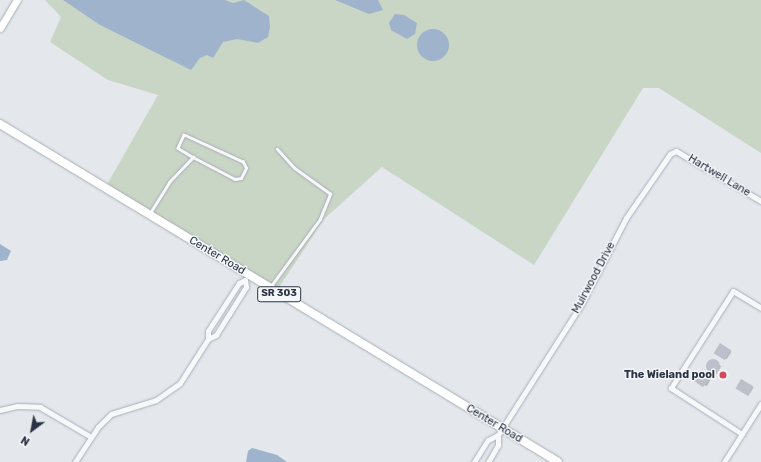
<!DOCTYPE html>
<html>
<head>
<meta charset="utf-8">
<style>
  body { margin:0 }
  #map { position:relative; width:761px; height:462px; overflow:hidden; background:#e4e7ec; font-family:Rubik,sans-serif }
  div>[style] { position:absolute }
  .green>* { inset:0; background:#c9d6c5 }
  .water>* { inset:0; background:#9fb4cc }
  .round { border-radius:50% }
  .shadow>* { inset:0; background:#0003; transform-origin:0 0 }
  .building>* { inset:0; background:#bbc0ca; transform-origin:0 0 }
  .roads { filter:drop-shadow(0 0 1px #a9aeb7) drop-shadow(0 0 1px #a9aeb7) }
  .lane>* { height:2.5px; margin:-1.25px; padding:0 1.25px; transform-origin:1.25px; border-radius:1.25px; background:#f7f8fa }
  .street>* { height:5px; margin:-2.5px; padding:0 2.5px; transform-origin:2.5px; border-radius:2.5px; background:#f7f8fa }
  .secondary>* { height:7px; margin:-3.5px; padding:0 3.5px; transform-origin:3.5px; border-radius:3.5px; background:#fff }
  .primary>* { height:8px; margin:-4px; padding:0 4px; transform-origin:4px; border-radius:4px; background:#fff }
  .dots>* { width:11px; height:11px; translate:-50% -50%; box-sizing:border-box; border:2px solid #f4f6f9; border-radius:50% }
  span { translate:-50% -50%; white-space:nowrap; text-align:center; line-height:1.15; -webkit-text-stroke:3px #f4f6f9; paint-order:stroke }
  .shield-label span { padding:1px 3px; background:#f4f6f9; border:1px solid; border-radius:3px; -webkit-text-stroke-width:0 }
  .shield-label { font-size:10px; color:#2b3445; font-weight:700 }
  .street-label { font-size:11px; color:#2b3445 }
  .poi-label { font-size:11px; color:#2b3445; font-weight:700 }
  .right { translate:-100% -50%; text-align:right }
  .north { position:absolute; left:12px; top:410px; width:40px; height:40px; -webkit-text-stroke:3px #f4f6f9; paint-order:stroke; rotate:212deg; font-size:11px; font-weight:700; line-height:16px; text-align:center; color:#2b3445 }
  .north::after { content:''; display:block; margin:auto; width:14px; height:18px; background:#2b3445; clip-path:polygon(50% 0,100% 100%,50% 72%,0 100%) }
</style>
</head>
<body>
<div id="map">
  <div class="green">
    <i style="clip-path:polygon(45px 0,761px 0,761px 153px,659px 88px,643px 88px,534px 265px,382px 167px,324px 219px,276px 292px,105px 188px,158px 95px,108px 80px,50px 42px,61px 17px)"></i>
  </div>
  <div class="water">
    <i style="clip-path:polygon(63px 0,225px 0,233px 3px,244px 0,269px 16px,270px 27px,268px 37px,258px 43px,237px 39px,223px 42px,213px 58px,207px 55px,200px 58px,191px 70px,100px 25px)"></i>
    <i style="clip-path:polygon(335px 0,378px 0,383px 10px,369px 14px)"></i>
    <i style="clip-path:polygon(395px 14px,404px 15px,417px 23px,415px 34px,407px 39px,391px 30px,389px 23px)"></i>
    <i class="round" style="left:417px;top:29px;width:32px;height:32px"></i>
    <i style="clip-path:polygon(0 244px,11px 251px,7px 260px,0 261px)"></i>
    <i style="clip-path:polygon(252px 448px,277px 455px,287px 462px,246px 462px,248px 451px)"></i>
  </div>
  <div class="shadow">
    <i style="left:720px;top:344px;width:14px;height:9px;rotate:34deg"></i>
    <i style="left:711px;top:360px;width:12px;height:9px;rotate:31deg"></i>
    <i style="left:700px;top:374px;width:12px;height:7px;rotate:31deg"></i>
    <i style="left:742px;top:380px;width:14px;height:10px;rotate:34deg"></i>
  </div>
  <div class="building">
    <i style="left:720px;top:343px;width:13px;height:12px;rotate:32deg"></i>
    <i class="round" style="left:706px;top:359px;width:14px;height:14px"></i>
    <i style="left:700px;top:372px;width:11px;height:11px;rotate:34deg"></i>
    <i style="left:741px;top:379px;width:14px;height:11px;rotate:30deg"></i>
  </div>
  <div class="roads">
    <div class="lane">
      <i style="left:150px;top:213px;width:36px;rotate:-58deg"></i>
      <i style="left:169px;top:182px;width:35px;rotate:-46deg"></i>
      <i style="left:193px;top:157px;width:47px;rotate:27.6deg"></i>
      <i style="left:235px;top:179px;width:6px;rotate:-9deg"></i>
      <i style="left:241px;top:178px;width:11px;rotate:-63deg"></i>
      <i style="left:246px;top:168px;width:7px;rotate:-117deg"></i>
      <i style="left:243px;top:162px;width:65px;rotate:-155.4deg"></i>
      <i style="left:184px;top:135px;width:14px;rotate:115deg"></i>
      <i style="left:178px;top:148px;width:17px;rotate:31deg"></i>
      <i style="left:271px;top:286px;width:83px;rotate:-53.8deg"></i>
      <i style="left:320px;top:219px;width:27px;rotate:-68deg"></i>
      <i style="left:330px;top:194px;width:44px;rotate:-144.2deg"></i>
      <i style="left:294px;top:168px;width:25px;rotate:-132deg"></i>
    </div>
    <div class="street">
      <i style="left:0;top:410px;width:17px;rotate:-13deg"></i>
      <i style="left:17px;top:406px;width:23px;rotate:2deg"></i>
      <i style="left:40px;top:407px;width:59px;rotate:30.5deg"></i>
      <i style="left:742px;top:434px;width:85px;rotate:-147.1deg"></i>
      <i style="left:671px;top:388px;width:115px;rotate:-57.4deg"></i>
      <i style="left:733px;top:291px;width:33px;rotate:31deg"></i>
      <i style="left:498px;top:435px;width:156px;rotate:-57.5deg"></i>
      <i style="left:582px;top:303px;width:96px;rotate:-62.6deg"></i>
      <i style="left:626px;top:218px;width:78px;rotate:-55.5deg"></i>
      <i style="left:670px;top:154px;width:7px;rotate:-27deg"></i>
      <i style="left:676px;top:151px;width:99px;rotate:30.5deg"></i>
      <i style="left:75px;top:462px;width:42px;rotate:-56.7deg"></i>
      <i style="left:98px;top:427px;width:18px;rotate:-45deg"></i>
      <i style="left:111px;top:414px;width:47px;rotate:-17.3deg"></i>
      <i style="left:156px;top:400px;width:29px;rotate:-35deg"></i>
      <i style="left:180px;top:383px;width:52px;rotate:-57.5deg"></i>
      <i style="left:208px;top:339px;width:9px;rotate:-27deg"></i>
      <i style="left:216px;top:335px;width:57px;rotate:-58deg"></i>
      <i style="left:246px;top:287px;width:7px;rotate:-98deg"></i>
      <i style="left:245px;top:280px;width:7px;rotate:153deg"></i>
      <i style="left:239px;top:283px;width:57px;rotate:122.9deg"></i>
      <i style="left:208px;top:331px;width:8px;rotate:90deg"></i>
      <i style="left:474px;top:462px;width:26px;rotate:-58deg"></i>
      <i style="left:488px;top:440px;width:11px;rotate:-27deg"></i>
      <i style="left:498px;top:435px;width:10px;rotate:90deg"></i>
      <i style="left:498px;top:445px;width:20px;rotate:120deg"></i>
      <i style="left:724px;top:462px;width:69px;rotate:-57.5deg"></i>
    </div>
    <div class="secondary">
      <i style="left:0;top:28px;width:33px;rotate:-59deg"></i>
    </div>
    <div class="primary">
      <i style="left:0;top:124px;width:652px;rotate:31.2deg"></i>
    </div>
  </div>
  <div class="dots">
    <i style="left:723px;top:375px;background:#d1495b"></i>
  </div>
  <div class="shield-label">
    <span style="left:279px;top:294px">SR 303</span>
  </div>
  <div class="street-label">
    <span style="left:719px;top:176px;rotate:31deg">Hartwell Lane</span>
    <span style="left:217px;top:256px;rotate:31deg">Center Road</span>
    <span style="left:594px;top:278px;rotate:-62deg">Muirwood Drive</span>
    <span style="left:494px;top:424px;rotate:31deg">Center Road</span>
  </div>
  <div class="poi-label">
    <span class="right" style="left:715px;top:375px">The Wieland pool</span>
  </div>
  <div class="north">N</div>
</div>
</body>
</html>
